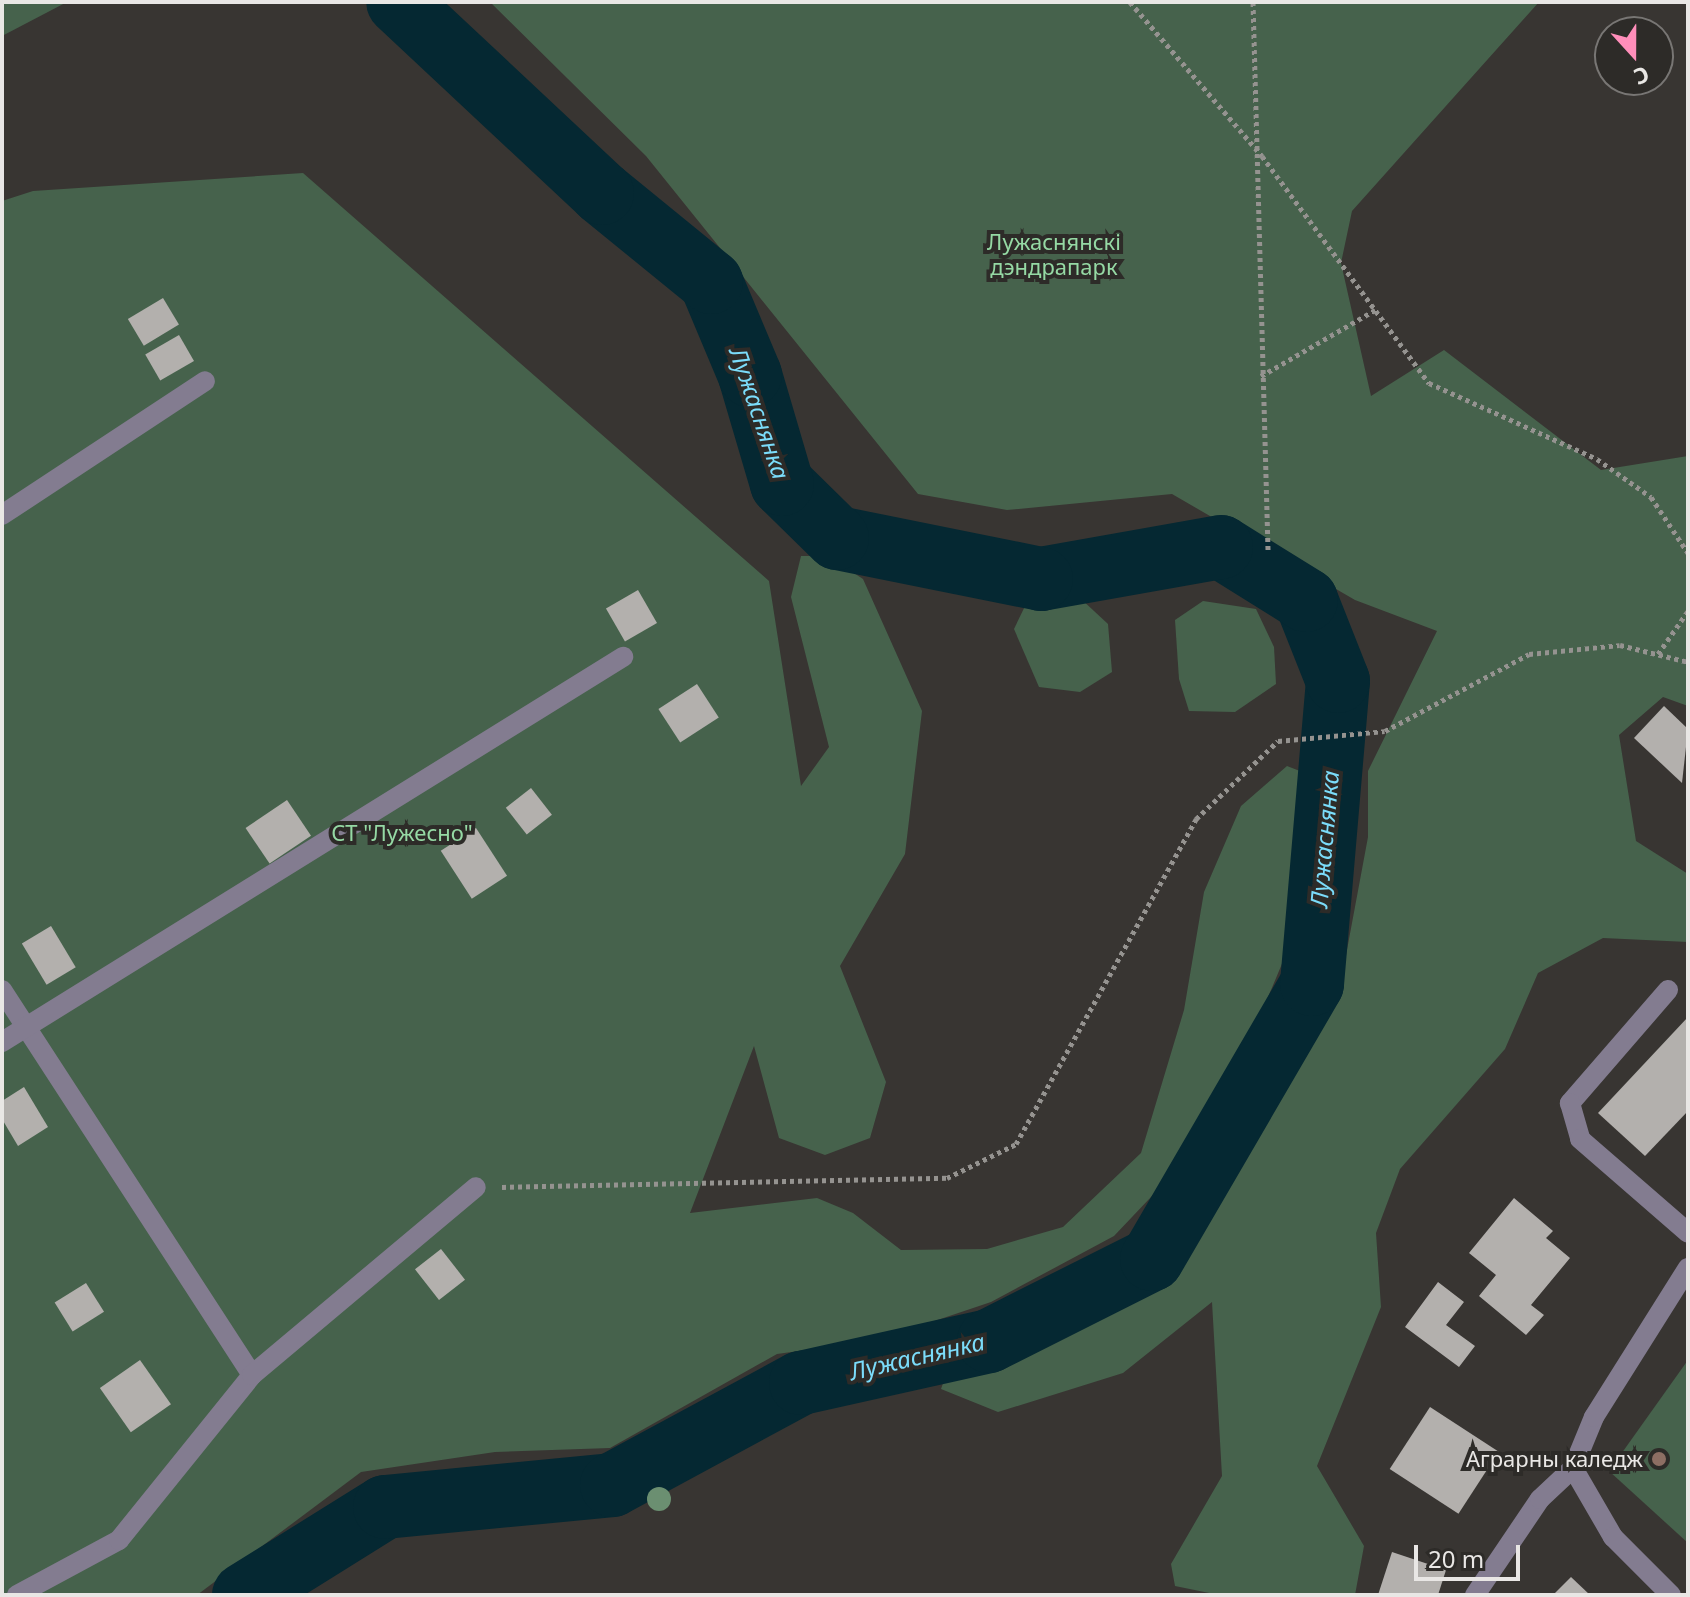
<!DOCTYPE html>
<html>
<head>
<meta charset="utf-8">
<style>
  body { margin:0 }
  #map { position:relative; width:1690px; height:1597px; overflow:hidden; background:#383532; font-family:"Noto Sans",sans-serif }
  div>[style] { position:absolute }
  .green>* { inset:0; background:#46624c }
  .river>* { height:64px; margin:-32px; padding:0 32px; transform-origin:32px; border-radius:32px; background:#052832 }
  .building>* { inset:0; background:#b3b0ad; transform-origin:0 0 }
  .path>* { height:5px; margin-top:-2.5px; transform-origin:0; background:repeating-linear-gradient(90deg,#959390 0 4px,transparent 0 8px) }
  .minor>* { height:20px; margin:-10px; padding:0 10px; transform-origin:10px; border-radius:10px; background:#837c90 }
  .trees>* { width:24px; height:24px; margin:-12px; border-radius:50%; background:#6b8f71 }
  .dots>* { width:22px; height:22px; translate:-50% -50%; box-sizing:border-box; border:4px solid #2d2b28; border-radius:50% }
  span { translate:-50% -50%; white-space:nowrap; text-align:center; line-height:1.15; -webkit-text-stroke:8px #2d2b28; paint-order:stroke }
  .park-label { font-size:22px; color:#95d9a4 }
  .poi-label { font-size:22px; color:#e9e7e5 }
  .right { translate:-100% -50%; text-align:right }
  .water-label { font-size:24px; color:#7bdcfa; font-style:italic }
  .frame { position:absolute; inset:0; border:4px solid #e9e7e5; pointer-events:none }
  .north { position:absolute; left:1594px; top:16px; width:80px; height:80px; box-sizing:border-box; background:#2d2b28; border:2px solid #787674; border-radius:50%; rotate:159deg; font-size:22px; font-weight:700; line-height:32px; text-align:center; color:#e9e7e5 }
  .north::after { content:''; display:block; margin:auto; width:28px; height:36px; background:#ff8eba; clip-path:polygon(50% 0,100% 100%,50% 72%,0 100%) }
  .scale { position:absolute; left:1414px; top:1545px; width:106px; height:36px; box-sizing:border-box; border:4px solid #e9e7e5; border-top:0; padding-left:10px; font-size:24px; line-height:28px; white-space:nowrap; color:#e9e7e5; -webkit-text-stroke:6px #2d2b28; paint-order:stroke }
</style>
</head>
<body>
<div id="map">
  <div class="green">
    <i style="clip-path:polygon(2px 2px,67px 2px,2px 36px)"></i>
    <i style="clip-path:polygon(490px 2px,1539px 2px,1352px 211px,1341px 263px,1371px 396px,1444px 350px,1601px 470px,1688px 456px,1688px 706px,1663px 697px,1619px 735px,1636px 841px,1688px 874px,1688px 942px,1603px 938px,1538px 973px,1505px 1049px,1400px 1169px,1376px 1233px,1381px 1307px,1317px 1466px,1364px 1546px,1355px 1595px,1219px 1595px,1175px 1586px,1171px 1564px,1222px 1476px,1212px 1302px,1123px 1373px,998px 1412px,941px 1389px,949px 1366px,1077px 1319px,1175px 1255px,1270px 1114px,1341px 982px,1368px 837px,1368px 771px,1437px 631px,1355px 600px,1172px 494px,1007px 510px,918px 494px,646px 156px)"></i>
    <i style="clip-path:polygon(303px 173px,769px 581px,801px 786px,829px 747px,791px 597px,801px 556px,828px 556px,863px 579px,922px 711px,905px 854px,840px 966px,886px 1082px,870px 1138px,825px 1155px,779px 1138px,754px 1046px,690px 1213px,817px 1198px,853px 1213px,901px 1250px,987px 1249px,1063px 1227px,1141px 1153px,1184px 1010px,1204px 892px,1241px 806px,1287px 766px,1305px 773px,1299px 923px,1238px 1069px,1188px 1158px,1114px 1236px,991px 1302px,878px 1340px,777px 1354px,610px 1448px,495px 1452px,361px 1472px,197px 1595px,2px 1595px,2px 201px,33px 191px)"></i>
    <i style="clip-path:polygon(1080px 598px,1108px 624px,1112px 672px,1080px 692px,1039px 687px,1014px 629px,1027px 602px)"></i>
    <i style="clip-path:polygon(1203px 601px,1256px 609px,1274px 647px,1276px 684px,1235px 712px,1189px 711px,1179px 679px,1175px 620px)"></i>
    <i style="clip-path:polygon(1688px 1360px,1688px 1543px,1609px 1471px)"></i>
  </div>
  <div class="river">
    <i style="left:244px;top:1595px;width:166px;rotate:-32deg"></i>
    <i style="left:385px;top:1507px;width:228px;rotate:-5.5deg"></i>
    <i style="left:612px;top:1485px;width:215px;rotate:-28.4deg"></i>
    <i style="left:801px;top:1383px;width:193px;rotate:-12.6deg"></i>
    <i style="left:989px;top:1341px;width:182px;rotate:-26.7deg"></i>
    <i style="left:1152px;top:1259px;width:318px;rotate:-59.8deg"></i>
    <i style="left:1312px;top:984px;width:304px;rotate:-85.1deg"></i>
    <i style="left:1338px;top:681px;width:87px;rotate:-111.6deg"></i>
    <i style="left:1306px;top:600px;width:100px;rotate:-148.1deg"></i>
    <i style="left:1221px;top:547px;width:183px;rotate:169.9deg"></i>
    <i style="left:1041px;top:579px;width:208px;rotate:-168.6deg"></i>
    <i style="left:837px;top:538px;width:77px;rotate:-135.5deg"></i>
    <i style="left:782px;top:484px;width:114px;rotate:-106.4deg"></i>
    <i style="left:750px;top:375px;width:101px;rotate:-112.8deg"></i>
    <i style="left:711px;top:282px;width:141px;rotate:-140.8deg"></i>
    <i style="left:602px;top:193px;width:279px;rotate:-136.9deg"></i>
  </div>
  <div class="building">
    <i style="left:163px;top:298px;width:31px;height:41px;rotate:59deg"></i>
    <i style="left:179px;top:335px;width:30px;height:39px;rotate:60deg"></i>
    <i style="left:638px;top:590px;width:38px;height:37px;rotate:60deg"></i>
    <i style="left:697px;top:684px;width:40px;height:46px;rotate:57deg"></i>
    <i style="clip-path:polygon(1664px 706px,1688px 729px,1682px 783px,1634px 738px)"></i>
    <i style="left:531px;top:788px;width:34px;height:32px;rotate:52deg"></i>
    <i style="left:287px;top:800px;width:43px;height:50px;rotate:56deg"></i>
    <i style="left:476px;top:828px;width:57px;height:42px;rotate:57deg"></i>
    <i style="left:51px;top:926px;width:48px;height:34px;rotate:59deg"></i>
    <i style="clip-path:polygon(1688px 1017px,1688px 1111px,1645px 1156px,1598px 1113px)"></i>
    <i style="clip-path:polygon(24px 1087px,48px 1127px,18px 1146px,2px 1119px,2px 1101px)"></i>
    <i style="clip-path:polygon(1514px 1198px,1553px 1231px,1546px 1238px,1570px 1258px,1531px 1305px,1544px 1315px,1526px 1335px,1479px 1296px,1496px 1275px,1469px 1253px)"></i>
    <i style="left:441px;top:1249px;width:39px;height:33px;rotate:52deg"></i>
    <i style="clip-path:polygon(1438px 1282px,1464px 1302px,1446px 1325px,1475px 1346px,1459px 1367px,1405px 1327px)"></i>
    <i style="left:86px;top:1283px;width:34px;height:37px;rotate:58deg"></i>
    <i style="left:140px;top:1360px;width:54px;height:49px;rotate:55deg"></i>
    <i style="left:1430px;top:1407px;width:82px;height:74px;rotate:33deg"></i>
    <i style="clip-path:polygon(1392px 1552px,1446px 1570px,1438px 1595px,1378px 1595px)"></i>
    <i style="clip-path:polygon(1571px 1577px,1590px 1595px,1553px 1595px)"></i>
  </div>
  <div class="path">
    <i style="left:1130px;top:2px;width:203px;rotate:49.4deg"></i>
    <i style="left:1262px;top:156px;width:282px;rotate:53.7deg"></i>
    <i style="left:1429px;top:383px;width:184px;rotate:24.3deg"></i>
    <i style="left:1597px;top:459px;width:66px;rotate:35.1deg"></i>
    <i style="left:1651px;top:497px;width:67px;rotate:56.5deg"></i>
    <i style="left:1253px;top:2px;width:548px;rotate:88.43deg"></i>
    <i style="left:1261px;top:376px;width:132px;rotate:-30.1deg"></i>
    <i style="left:1658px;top:654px;width:52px;rotate:-55.1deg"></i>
    <i style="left:502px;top:1187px;width:445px;rotate:-1.2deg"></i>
    <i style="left:947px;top:1178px;width:77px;rotate:-26.2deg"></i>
    <i style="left:1016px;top:1144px;width:372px;rotate:-61deg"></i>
    <i style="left:1196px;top:819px;width:113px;rotate:-43.6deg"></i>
    <i style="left:1278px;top:741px;width:107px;rotate:-5.3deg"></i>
    <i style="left:1385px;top:731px;width:163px;rotate:-28.1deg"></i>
    <i style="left:1529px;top:654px;width:91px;rotate:-5.6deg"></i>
    <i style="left:1620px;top:645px;width:70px;rotate:14deg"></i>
  </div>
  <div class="minor">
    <i style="left:2px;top:515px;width:243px;rotate:-33.4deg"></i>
    <i style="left:2px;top:990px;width:459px;rotate:57deg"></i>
    <i style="left:1668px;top:990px;width:150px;rotate:130.9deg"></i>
    <i style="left:1570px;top:1103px;width:37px;rotate:74deg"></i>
    <i style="left:1580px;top:1139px;width:143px;rotate:41deg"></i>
    <i style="left:2px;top:1042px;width:731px;rotate:-31.8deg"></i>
    <i style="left:1573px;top:1468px;width:55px;rotate:-67.6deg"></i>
    <i style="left:1594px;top:1417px;width:176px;rotate:-57.8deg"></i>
    <i style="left:17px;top:1595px;width:116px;rotate:-28.3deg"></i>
    <i style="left:119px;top:1540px;width:212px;rotate:-51.1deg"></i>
    <i style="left:252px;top:1375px;width:292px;rotate:-40deg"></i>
    <i style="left:1475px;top:1595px;width:116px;rotate:-55.9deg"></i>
    <i style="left:1540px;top:1499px;width:45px;rotate:-43.2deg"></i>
    <i style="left:1573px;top:1468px;width:80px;rotate:59.9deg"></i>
    <i style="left:1613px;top:1537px;width:82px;rotate:45deg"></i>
  </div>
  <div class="trees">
    <i style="left:659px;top:1499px"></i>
  </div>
  <div class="dots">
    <i style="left:1659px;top:1459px;background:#8d6e63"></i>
  </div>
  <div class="park-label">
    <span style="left:1054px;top:254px">Лужаснянскі<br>дэндрапарк</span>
    <span style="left:402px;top:833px">СТ "Лужесно"</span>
  </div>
  <div class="poi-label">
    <span class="right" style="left:1643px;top:1459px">Аграрны каледж</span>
  </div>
  <div class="water-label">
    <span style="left:760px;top:413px;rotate:71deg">Лужаснянка</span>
    <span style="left:1324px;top:839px;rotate:-85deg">Лужаснянка</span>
    <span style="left:917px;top:1356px;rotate:-13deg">Лужаснянка</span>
  </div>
  <div class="frame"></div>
  <div class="north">С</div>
  <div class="scale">20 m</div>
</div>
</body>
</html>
